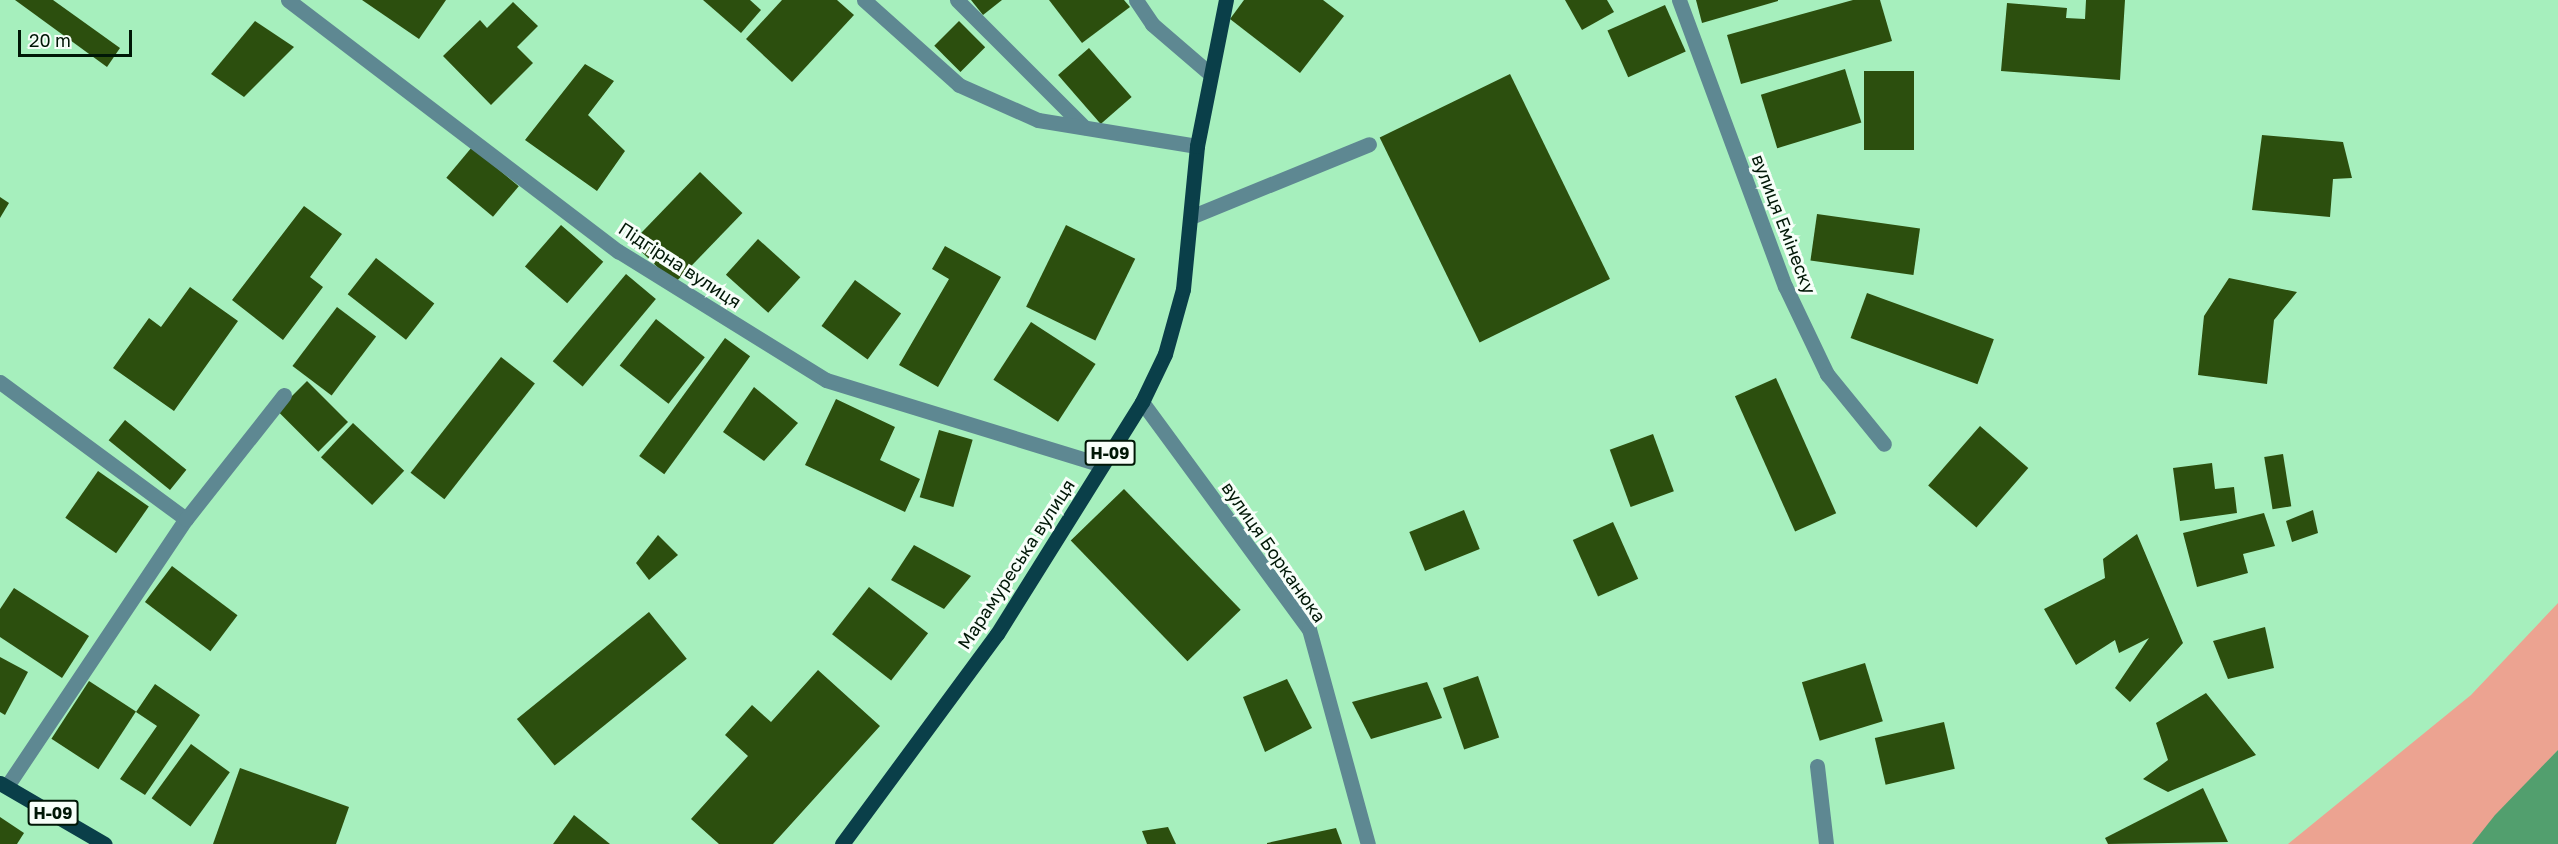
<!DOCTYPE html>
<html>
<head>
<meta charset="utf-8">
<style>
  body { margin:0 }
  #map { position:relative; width:2558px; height:844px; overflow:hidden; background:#a6efbd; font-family:"Golos Text",sans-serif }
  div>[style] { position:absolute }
  .green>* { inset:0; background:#eca391 }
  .water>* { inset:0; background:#529f6e }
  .building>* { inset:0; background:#2c4f0e; transform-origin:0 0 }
  .service>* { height:15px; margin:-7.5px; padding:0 7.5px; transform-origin:7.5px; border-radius:7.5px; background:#5e8892 }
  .minor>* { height:15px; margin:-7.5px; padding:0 7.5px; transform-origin:7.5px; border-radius:7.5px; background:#5e8892 }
  .primary>* { height:15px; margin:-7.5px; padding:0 7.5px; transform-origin:7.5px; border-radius:7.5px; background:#0a3f49 }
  span { translate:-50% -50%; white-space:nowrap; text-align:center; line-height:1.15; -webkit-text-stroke:6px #f7fef9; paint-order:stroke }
  .shield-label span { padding:2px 4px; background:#f7fef9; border:2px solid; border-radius:4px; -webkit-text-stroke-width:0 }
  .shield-label { font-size:16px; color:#001706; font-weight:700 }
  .street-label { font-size:18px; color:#001706 }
  .scale { position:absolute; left:18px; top:30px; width:114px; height:27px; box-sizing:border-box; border:3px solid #001706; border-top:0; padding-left:8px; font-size:18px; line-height:21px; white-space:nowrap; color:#001706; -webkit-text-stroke:4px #f7fef9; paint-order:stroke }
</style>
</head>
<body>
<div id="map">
  <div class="green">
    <i style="clip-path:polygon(2558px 603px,2558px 750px,2472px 844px,2288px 844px,2471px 695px)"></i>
  </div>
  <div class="water">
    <i style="clip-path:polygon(2558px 750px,2558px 844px,2472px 844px,2495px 815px)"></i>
  </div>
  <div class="building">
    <i style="clip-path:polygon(15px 0,53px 0,120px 48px,107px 67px)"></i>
    <i style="clip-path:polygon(362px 0,446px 0,419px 39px)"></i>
    <i style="clip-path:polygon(703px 0,750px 0,761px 10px,741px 33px)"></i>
    <i style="clip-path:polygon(782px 0,837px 0,854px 15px,792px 82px,746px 39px)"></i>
    <i style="clip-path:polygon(971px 0,1002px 0,983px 15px)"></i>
    <i style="clip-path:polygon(1049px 0,1124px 0,1130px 7px,1082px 43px)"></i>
    <i style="clip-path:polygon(1244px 0,1323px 0,1344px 16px,1300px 73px,1230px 19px)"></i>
    <i style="clip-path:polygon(1565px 0,1607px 0,1614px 12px,1582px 30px)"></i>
    <i style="clip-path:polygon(1696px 0,1778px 0,1778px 1px,1702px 23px)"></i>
    <i style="clip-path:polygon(1853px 0,1880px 0,1892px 41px,1741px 84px,1727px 35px)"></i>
    <i style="clip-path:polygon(2086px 0,2125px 0,2120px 80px,2001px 71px,2007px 3px,2067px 8px,2066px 18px,2085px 19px)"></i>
    <i style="clip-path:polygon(513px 2px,538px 26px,517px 47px,533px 63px,491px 105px,443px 56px,480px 20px,487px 28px)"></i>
    <i style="left:1665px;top:5px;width:51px;height:63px;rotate:66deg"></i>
    <i style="clip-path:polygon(255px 21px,294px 47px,244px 97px,211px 74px)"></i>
    <i style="left:959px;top:21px;width:37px;height:35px;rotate:45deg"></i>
    <i style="left:1089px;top:48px;width:65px;height:41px;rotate:49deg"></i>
    <i style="clip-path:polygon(585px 64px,614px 81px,588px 115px,625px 151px,597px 191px,525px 140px)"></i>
    <i style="left:1845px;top:69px;width:56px;height:88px;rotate:73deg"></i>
    <i style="left:1864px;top:71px;width:50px;height:79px"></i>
    <i style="left:1510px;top:74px;width:228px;height:145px;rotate:64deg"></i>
    <i style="clip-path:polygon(2262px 135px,2343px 142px,2352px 178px,2333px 179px,2330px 217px,2252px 210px)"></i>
    <i style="left:472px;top:147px;width:61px;height:40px;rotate:40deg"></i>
    <i style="left:700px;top:172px;width:59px;height:98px;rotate:44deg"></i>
    <i style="clip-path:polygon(0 197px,9px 203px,0 218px)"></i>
    <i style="clip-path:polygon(304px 206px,342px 234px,310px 277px,323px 287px,283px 340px,232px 300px)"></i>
    <i style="left:1817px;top:214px;width:104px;height:47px;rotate:8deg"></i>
    <i style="left:561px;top:225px;width:56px;height:55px;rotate:41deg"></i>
    <i style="left:1066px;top:225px;width:77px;height:91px;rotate:26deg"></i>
    <i style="left:758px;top:239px;width:57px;height:48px;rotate:42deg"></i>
    <i style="clip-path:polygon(945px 246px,1001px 277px,938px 387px,899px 365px,949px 279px,932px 269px)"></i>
    <i style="left:376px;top:258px;width:74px;height:46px;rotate:38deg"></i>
    <i style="left:626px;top:274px;width:39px;height:114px;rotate:40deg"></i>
    <i style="clip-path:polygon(2229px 278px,2297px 292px,2274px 320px,2267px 384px,2198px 375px,2204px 316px)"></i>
    <i style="left:855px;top:280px;width:57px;height:57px;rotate:36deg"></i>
    <i style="clip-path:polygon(190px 287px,238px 321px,174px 411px,113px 368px,149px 318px,161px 327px)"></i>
    <i style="left:1867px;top:293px;width:135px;height:48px;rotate:20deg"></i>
    <i style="left:337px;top:307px;width:49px;height:74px;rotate:37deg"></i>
    <i style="left:656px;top:319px;width:62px;height:59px;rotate:38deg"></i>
    <i style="left:1031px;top:322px;width:77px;height:69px;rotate:33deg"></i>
    <i style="left:725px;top:338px;width:31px;height:146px;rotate:36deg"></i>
    <i style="left:501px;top:357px;width:43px;height:147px;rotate:38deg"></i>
    <i style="left:1776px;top:378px;width:148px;height:45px;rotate:66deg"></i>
    <i style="left:307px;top:381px;width:58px;height:42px;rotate:45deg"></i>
    <i style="clip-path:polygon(754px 387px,798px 423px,764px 461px,723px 432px)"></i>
    <i style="clip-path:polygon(836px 399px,895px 427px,880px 460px,920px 479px,905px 512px,805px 465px)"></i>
    <i style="left:125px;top:420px;width:79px;height:26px;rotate:39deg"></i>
    <i style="left:353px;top:423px;width:70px;height:47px;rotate:43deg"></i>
    <i style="left:1980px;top:426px;width:64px;height:79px;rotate:41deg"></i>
    <i style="left:939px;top:430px;width:35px;height:70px;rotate:16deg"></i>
    <i style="left:1653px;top:434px;width:61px;height:46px;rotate:70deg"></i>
    <i style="left:2283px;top:454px;width:53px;height:19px;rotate:81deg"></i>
    <i style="clip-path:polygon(2212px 463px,2215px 489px,2234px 487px,2237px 513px,2180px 521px,2173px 468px)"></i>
    <i style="left:98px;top:471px;width:62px;height:57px;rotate:35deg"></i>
    <i style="left:1124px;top:489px;width:168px;height:74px;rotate:46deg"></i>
    <i style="left:1464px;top:510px;width:42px;height:59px;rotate:68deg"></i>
    <i style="clip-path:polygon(2313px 510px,2318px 533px,2292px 542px,2286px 521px)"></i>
    <i style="clip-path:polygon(2264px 513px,2275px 546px,2243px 554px,2248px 573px,2197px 587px,2183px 533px)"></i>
    <i style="left:1613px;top:522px;width:62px;height:44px;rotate:66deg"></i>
    <i style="clip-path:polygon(2137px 534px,2183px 643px,2130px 702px,2115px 688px,2149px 638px,2119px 653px,2115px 640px,2076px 665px,2044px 609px,2105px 578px,2103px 559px)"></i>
    <i style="clip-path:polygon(658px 535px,678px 555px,649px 580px,636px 563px)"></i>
    <i style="clip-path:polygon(914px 545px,971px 576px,944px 609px,891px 580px)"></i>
    <i style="left:172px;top:566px;width:82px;height:45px;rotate:37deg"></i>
    <i style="left:869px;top:587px;width:75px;height:60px;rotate:38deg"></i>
    <i style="clip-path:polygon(14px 588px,89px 636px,62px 678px,0 637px,0 609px)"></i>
    <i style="left:649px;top:612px;width:60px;height:170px;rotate:51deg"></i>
    <i style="clip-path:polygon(2265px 627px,2274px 668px,2228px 679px,2213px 641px)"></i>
    <i style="clip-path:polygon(0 657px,28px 672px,5px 715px,0 712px)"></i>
    <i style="left:1865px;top:663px;width:61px;height:66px;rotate:73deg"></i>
    <i style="clip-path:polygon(818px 670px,880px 726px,773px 844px,719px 844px,691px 819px,748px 756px,725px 735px,752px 705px,771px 722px)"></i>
    <i style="left:1478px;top:676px;width:65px;height:37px;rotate:71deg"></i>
    <i style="clip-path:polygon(1287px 679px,1312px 728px,1265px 752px,1243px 697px)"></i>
    <i style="left:89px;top:681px;width:56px;height:69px;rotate:33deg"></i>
    <i style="clip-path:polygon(1427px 682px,1442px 718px,1371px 739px,1352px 702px)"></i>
    <i style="clip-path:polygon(155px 684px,200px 715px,145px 795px,120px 779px,157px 726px,136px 712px)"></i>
    <i style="clip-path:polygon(2206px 693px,2256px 755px,2168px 792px,2143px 779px,2168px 760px,2156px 723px)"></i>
    <i style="left:1944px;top:722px;width:48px;height:71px;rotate:77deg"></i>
    <i style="left:191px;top:744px;width:48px;height:67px;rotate:36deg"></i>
    <i style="clip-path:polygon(240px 768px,349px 807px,336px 844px,213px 844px)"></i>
    <i style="clip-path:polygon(2203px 788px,2228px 842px,2108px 844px,2105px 838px)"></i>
    <i style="clip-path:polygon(574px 815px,610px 844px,553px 844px)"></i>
    <i style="clip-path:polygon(0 817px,24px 833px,17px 844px,0 844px)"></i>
    <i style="clip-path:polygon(1168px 827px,1176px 844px,1147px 844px,1142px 831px)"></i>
    <i style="clip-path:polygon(1336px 828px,1342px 844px,1267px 844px,1267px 843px)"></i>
  </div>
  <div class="service">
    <i style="left:957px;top:0;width:180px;rotate:45deg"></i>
  </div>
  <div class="minor">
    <i style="left:288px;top:0;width:415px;rotate:37.3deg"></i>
    <i style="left:618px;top:251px;width:245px;rotate:31.8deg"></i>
    <i style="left:826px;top:380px;width:289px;rotate:17.1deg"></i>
    <i style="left:864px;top:0;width:127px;rotate:41.8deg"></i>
    <i style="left:959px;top:85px;width:86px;rotate:23.9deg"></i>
    <i style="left:1038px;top:120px;width:161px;rotate:9.3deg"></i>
    <i style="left:1136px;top:0;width:29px;rotate:56deg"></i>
    <i style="left:1152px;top:24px;width:75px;rotate:40.7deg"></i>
    <i style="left:1679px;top:0;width:305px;rotate:69.7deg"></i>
    <i style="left:1785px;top:286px;width:98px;rotate:64.5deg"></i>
    <i style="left:1827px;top:374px;width:90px;rotate:50.8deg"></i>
    <i style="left:1193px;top:216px;width:190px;rotate:-22.2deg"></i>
    <i style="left:0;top:382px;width:231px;rotate:36.4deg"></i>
    <i style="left:1142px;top:402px;width:282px;rotate:53.7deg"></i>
    <i style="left:1309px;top:629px;width:223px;rotate:74.7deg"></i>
    <i style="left:1817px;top:766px;width:79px;rotate:83.4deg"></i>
    <i style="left:7px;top:786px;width:321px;rotate:-56.2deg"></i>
    <i style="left:186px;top:519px;width:158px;rotate:-51.7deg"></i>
  </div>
  <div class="primary">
    <i style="left:0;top:783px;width:121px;rotate:30.2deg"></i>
    <i style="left:842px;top:844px;width:261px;rotate:-53.6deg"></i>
    <i style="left:997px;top:634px;width:274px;rotate:-58deg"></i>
    <i style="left:1142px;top:402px;width:53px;rotate:-64.4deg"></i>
    <i style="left:1165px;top:354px;width:67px;rotate:-74.5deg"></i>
    <i style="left:1183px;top:289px;width:144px;rotate:-84.4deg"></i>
    <i style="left:1197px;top:146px;width:149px;rotate:-78.8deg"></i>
  </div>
  <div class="shield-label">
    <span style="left:1110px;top:453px">Н-09</span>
    <span style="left:53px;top:813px">Н-09</span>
  </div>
  <div class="street-label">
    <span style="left:1784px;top:224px;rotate:69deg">вулиця Емінеску</span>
    <span style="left:680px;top:265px;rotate:33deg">Підгірна вулиця</span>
    <span style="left:1274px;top:552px;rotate:55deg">вулиця Борканюка</span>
    <span style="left:1016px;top:564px;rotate:-57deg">Марамуреська вулиця</span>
  </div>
  <div class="scale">20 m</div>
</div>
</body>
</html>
